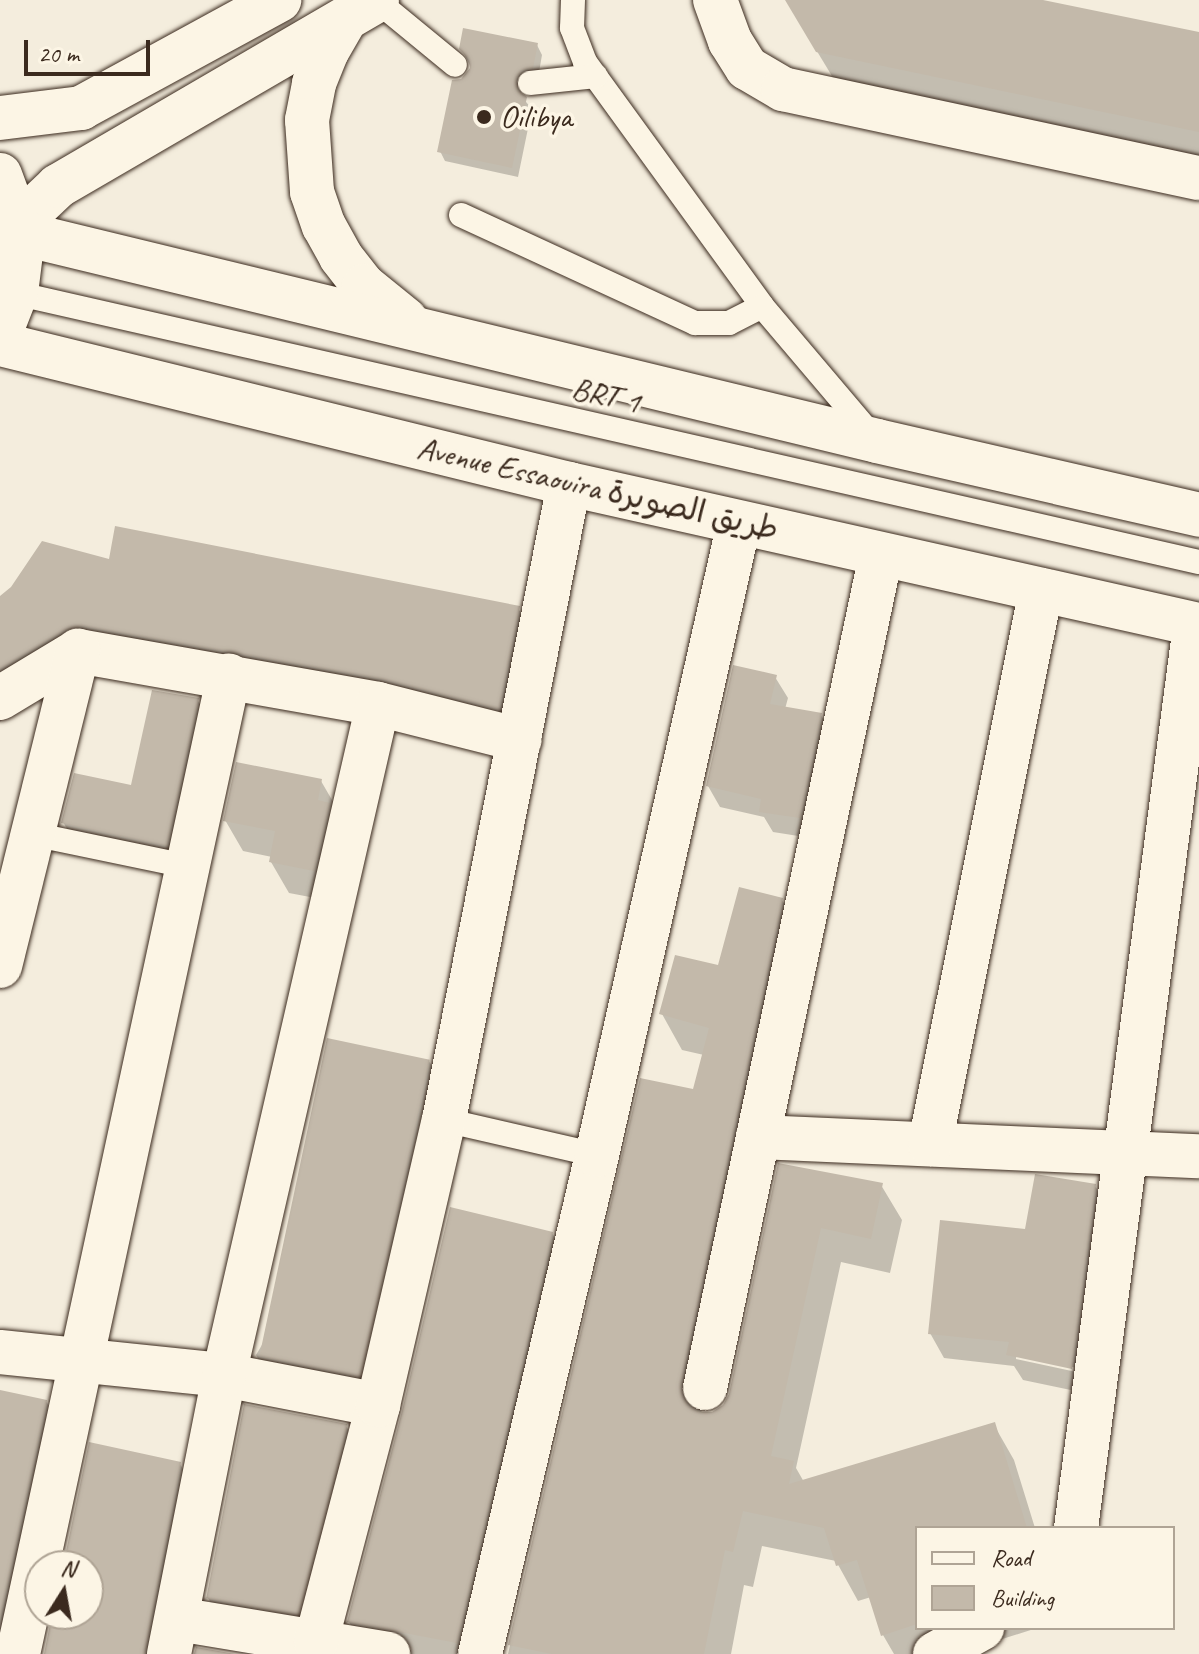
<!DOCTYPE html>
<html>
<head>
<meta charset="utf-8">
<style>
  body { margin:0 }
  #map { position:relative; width:1199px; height:1654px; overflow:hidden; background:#f4eddd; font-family:Caveat,"Playpen Sans Arabic",sans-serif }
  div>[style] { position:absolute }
  .shadow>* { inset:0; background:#0003 }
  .building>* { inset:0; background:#c3b9aa; transform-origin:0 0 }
  .roads { filter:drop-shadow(0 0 2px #3b2a1e) drop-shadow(0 0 2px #3b2a1e) }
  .lane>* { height:24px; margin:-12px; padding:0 12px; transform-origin:12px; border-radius:12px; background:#fcf5e5 }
  .street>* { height:44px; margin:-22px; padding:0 22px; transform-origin:22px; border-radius:22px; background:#fcf5e5 }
  .primary>* { height:44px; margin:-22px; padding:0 22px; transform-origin:22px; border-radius:22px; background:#fcf5e5 }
  .dots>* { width:22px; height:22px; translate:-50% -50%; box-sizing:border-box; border:4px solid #fcf5e5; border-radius:50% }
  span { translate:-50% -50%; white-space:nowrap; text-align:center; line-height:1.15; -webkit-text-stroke:7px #fcf5e5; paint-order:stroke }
  .poi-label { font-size:32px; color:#3b2a1e }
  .left { translate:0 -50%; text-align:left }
  .street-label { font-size:32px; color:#3b2a1e }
  .legend { position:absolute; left:915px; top:1526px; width:260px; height:104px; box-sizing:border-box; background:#fcf5e5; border:2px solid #afa495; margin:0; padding:10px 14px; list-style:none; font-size:24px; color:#3b2a1e }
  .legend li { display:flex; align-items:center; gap:16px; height:40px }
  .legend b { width:40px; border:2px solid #afa495 }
  .north { position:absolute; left:24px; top:1550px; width:80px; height:80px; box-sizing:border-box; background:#fcf5e5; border:2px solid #afa495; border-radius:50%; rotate:11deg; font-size:22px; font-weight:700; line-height:32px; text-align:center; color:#3b2a1e }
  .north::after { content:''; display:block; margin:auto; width:28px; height:36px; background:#3b2a1e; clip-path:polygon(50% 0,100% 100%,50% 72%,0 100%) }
  .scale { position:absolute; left:24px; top:40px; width:126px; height:36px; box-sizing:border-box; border:4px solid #3b2a1e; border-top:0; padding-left:10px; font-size:24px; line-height:28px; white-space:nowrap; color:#3b2a1e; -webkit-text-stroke:6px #fcf5e5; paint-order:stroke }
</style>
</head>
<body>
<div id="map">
  <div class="shadow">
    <i style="clip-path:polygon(786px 0,1030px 0,1199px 35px,1199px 165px,841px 91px)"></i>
    <i style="clip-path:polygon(537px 45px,542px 55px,538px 78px,521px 89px,521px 96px,532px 109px,518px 177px,445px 161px,440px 151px,462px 81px,472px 69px,461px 48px)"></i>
    <i style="clip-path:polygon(110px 562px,518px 608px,540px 645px,520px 745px,104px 663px,8px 714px,0 722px,0 598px)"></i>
    <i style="clip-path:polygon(775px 677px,788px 698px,785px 709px,821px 715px,833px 736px,811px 838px,773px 832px,764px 817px,720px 807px,708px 786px)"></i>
    <i style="clip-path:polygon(197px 699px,215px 730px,184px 876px,81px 853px,63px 822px,132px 788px)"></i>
    <i style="clip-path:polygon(321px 781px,339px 812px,331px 901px,289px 893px,271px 862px,272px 857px,243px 851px,225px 820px)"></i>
    <i style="clip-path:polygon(782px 900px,802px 936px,701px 1414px,713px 1414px,724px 1407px,731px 1395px,780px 1165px,881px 1185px,902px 1220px,890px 1273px,841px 1262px,796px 1468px,804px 1482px,994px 1425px,1014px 1460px,1035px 1528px,917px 1528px,917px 1628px,1037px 1628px,955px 1654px,894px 1654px,883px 1635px,871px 1597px,858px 1601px,836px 1561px,762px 1546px,753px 1587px,744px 1585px,731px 1654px,508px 1654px,641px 1080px,694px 1091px,704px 1055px,682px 1050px,662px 1014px,720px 968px)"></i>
    <i style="clip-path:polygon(429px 1061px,447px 1092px,376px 1406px,274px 1386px,256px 1355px)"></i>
    <i style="clip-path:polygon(evenodd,1095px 1186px,1109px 1211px,1085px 1393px,1023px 1380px,1014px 1366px,944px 1358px,930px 1333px,1027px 1231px,1095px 1186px,1016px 1355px,1082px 1369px,1081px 1373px,1016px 1359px,1016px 1355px)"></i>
    <i style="clip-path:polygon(552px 1233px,572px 1269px,482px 1654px,368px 1654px,349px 1622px)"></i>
    <i style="clip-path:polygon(46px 1401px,66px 1437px,0 1654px,0 1413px)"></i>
    <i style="clip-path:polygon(346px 1426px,364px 1457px,315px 1644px,225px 1629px,208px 1598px)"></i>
    <i style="clip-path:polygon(180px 1464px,201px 1499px,170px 1654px,46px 1654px,54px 1614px,88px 1614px,88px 1566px,65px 1566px)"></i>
  </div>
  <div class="building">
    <i style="clip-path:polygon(785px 0,1043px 0,1199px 32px,1199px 132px,816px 52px)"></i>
    <i style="clip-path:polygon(463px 28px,538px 43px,533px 68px,522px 70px,516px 78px,518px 91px,527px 97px,512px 168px,437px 152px,452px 80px,461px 79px,470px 68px,469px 59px,459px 49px)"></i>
    <i style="clip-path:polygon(115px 526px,520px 606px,499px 709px,382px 679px,82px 626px,65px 630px,0 669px,0 596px,11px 587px,42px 541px,109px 559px)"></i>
    <i style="clip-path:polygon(733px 665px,777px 675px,770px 704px,822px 713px,800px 818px,759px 812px,761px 799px,706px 786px)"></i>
    <i style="clip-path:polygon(152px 690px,199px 698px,167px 846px,61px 823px,74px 773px,131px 785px)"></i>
    <i style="clip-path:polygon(236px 762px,322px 779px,318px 800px,330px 803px,314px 871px,269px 862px,275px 831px,223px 821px)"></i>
    <i style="clip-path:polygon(739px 887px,783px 898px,681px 1383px,682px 1396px,689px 1407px,699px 1412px,712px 1412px,723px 1405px,729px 1394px,778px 1163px,883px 1183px,871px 1239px,821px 1228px,771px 1456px,794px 1461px,789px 1484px,995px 1422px,1027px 1528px,917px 1528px,917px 1624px,881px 1636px,857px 1560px,836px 1566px,824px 1528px,743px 1511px,733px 1552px,725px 1550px,704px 1654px,552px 1654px,508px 1645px,640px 1078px,693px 1089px,709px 1028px,659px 1014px,675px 955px,718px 965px)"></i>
    <i style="left:327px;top:1038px;width:105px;height:325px;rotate:12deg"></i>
    <i style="clip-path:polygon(1035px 1174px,1096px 1184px,1072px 1369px,1006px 1355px,1009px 1342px,928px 1334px,940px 1220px,1025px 1229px)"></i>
    <i style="clip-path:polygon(450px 1207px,553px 1232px,457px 1643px,347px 1622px,402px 1411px)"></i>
    <i style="clip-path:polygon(0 1390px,47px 1400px,0 1619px)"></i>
    <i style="left:244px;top:1404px;width:105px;height:198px;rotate:11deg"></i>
    <i style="clip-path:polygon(89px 1442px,181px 1462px,145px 1654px,44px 1654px,52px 1614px,88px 1614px,88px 1566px,63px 1566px)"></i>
    <i style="clip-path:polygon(196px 1647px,235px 1654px,194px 1654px)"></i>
  </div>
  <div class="roads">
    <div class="lane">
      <i style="left:376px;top:0;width:102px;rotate:39.4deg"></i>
      <i style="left:573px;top:0;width:28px;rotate:92deg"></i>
      <i style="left:572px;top:28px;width:36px;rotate:69deg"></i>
      <i style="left:585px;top:62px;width:301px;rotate:54deg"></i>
      <i style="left:762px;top:306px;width:172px;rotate:49.7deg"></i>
      <i style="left:530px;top:83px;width:66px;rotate:-6.1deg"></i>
      <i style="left:461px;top:215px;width:258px;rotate:24.8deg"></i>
      <i style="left:695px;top:323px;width:34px"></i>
      <i style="left:729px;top:323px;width:37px;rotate:-27deg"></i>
      <i style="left:6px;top:291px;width:1223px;rotate:12.8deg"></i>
      <i style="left:32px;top:834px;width:158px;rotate:11.7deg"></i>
      <i style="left:444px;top:1120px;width:157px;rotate:12.9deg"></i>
    </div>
    <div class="street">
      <i style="left:715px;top:0;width:44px;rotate:69.9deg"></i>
      <i style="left:730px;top:41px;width:32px;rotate:58deg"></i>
      <i style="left:747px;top:68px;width:42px;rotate:30.3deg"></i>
      <i style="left:783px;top:89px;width:425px;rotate:12.1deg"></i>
      <i style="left:0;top:118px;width:82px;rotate:-7deg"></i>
      <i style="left:81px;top:108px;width:226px;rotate:-28.6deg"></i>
      <i style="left:18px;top:224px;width:55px;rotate:-43.5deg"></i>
      <i style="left:58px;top:186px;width:369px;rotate:-30.2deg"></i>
      <i style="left:0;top:698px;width:91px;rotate:-31.1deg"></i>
      <i style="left:78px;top:651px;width:305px;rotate:10deg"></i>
      <i style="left:378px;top:704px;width:146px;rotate:14.2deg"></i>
      <i style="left:0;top:966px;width:325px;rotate:-76.1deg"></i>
      <i style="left:758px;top:1137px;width:441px;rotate:2.5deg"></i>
      <i style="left:930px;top:1144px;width:565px;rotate:-78.67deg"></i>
      <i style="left:0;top:1352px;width:225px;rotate:5.9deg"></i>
      <i style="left:224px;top:1375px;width:157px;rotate:11deg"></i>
      <i style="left:705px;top:1388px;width:851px;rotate:-78.07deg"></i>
      <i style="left:1076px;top:1528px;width:911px;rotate:-82.49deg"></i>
      <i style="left:177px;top:1619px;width:214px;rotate:9.4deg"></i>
      <i style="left:316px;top:1642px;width:245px;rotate:-75.3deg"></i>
      <i style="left:378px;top:1405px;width:293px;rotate:-77deg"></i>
      <i style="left:444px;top:1120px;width:648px;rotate:-78.88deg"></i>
      <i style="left:18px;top:1654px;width:1001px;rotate:-77.84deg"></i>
      <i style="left:169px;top:1654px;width:284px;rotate:-78.8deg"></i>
      <i style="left:224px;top:1375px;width:688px;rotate:-77.07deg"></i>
      <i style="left:480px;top:1654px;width:513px;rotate:-76.8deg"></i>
      <i style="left:597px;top:1155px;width:648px;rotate:-77.34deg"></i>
      <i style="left:935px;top:1654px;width:54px;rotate:-29deg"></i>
    </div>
    <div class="primary">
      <i style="left:345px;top:20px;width:36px;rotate:120deg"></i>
      <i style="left:327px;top:51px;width:35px;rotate:112deg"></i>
      <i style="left:314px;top:84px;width:37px;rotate:101deg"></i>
      <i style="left:307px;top:120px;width:72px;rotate:86deg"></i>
      <i style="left:312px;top:192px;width:36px;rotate:71deg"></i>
      <i style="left:324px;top:226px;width:35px;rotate:61deg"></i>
      <i style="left:341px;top:257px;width:37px;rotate:52deg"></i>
      <i style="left:364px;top:286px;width:54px;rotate:39deg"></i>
      <i style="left:0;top:175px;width:52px;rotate:69.8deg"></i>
      <i style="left:18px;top:224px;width:29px;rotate:84deg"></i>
      <i style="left:21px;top:253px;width:40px;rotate:97.1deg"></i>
      <i style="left:16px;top:293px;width:44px;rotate:111.3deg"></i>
      <i style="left:20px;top:233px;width:882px;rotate:13.64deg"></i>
      <i style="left:877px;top:441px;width:330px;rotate:12.9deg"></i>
      <i style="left:0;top:344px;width:586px;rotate:13.82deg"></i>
      <i style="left:569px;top:484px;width:646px;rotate:12.62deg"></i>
    </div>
  </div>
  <div class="dots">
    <i style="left:484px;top:117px;background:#3b2a1e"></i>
  </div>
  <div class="poi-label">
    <span class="left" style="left:500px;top:117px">Oilibya</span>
  </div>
  <div class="street-label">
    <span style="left:606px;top:396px;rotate:13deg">BRT 1</span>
    <span style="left:598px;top:489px;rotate:13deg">Avenue Essaouira طريق الصويرة</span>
  </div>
  <ul class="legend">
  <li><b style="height:10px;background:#fcf5e5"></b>Road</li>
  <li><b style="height:22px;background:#c3b9aa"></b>Building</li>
  </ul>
  <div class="north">N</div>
  <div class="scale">20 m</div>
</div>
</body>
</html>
